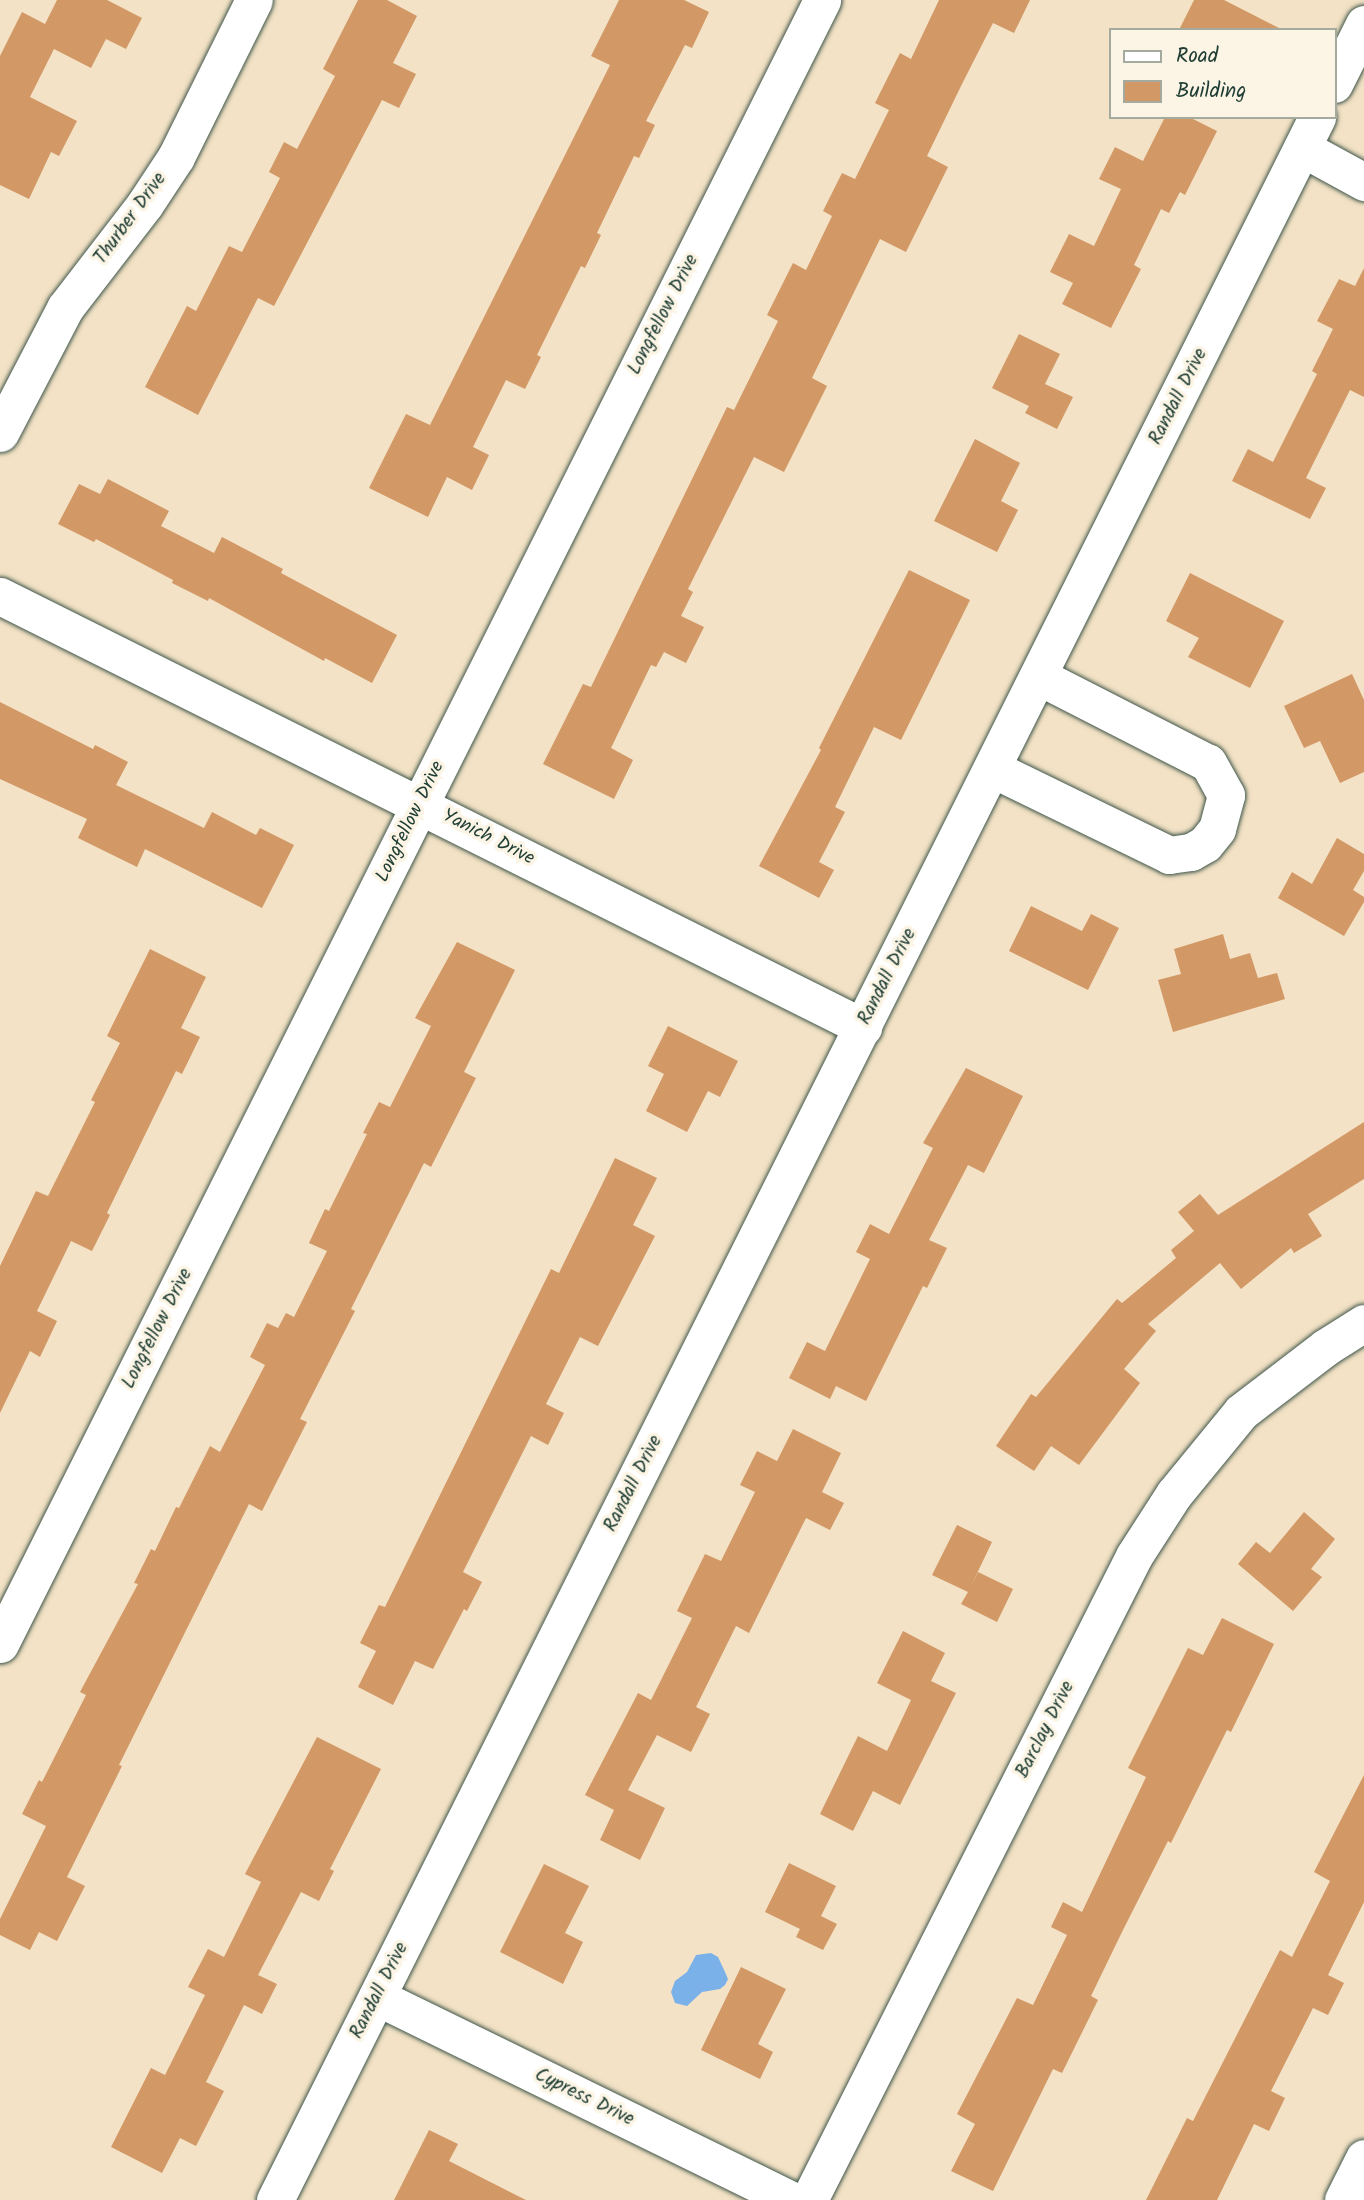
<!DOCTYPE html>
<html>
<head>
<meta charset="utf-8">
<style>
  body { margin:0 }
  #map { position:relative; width:1364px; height:2200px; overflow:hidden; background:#f3e2c5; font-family:Kalam,sans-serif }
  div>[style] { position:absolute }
  .water>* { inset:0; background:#7ab1e9 }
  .building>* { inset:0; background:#d29866 }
  .roads { filter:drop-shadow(0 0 2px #3f564a) drop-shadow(0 0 2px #3f564a) }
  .minor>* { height:37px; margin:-18.5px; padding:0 18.5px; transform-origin:18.5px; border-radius:18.5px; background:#fff }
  span { translate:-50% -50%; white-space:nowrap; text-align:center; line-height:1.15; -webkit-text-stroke:7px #fcf5e5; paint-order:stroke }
  .street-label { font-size:19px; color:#1f3d34 }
  .legend { position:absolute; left:1109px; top:28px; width:228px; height:91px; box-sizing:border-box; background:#fcf5e5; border:2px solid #a4ab9e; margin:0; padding:9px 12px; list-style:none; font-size:21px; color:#1f3d34 }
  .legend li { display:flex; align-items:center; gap:14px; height:35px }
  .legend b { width:35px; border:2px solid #a4ab9e }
</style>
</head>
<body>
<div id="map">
  <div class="water">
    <i style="clip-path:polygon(711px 1953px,718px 1957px,725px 1972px,728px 1979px,725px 1985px,720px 1989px,702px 1992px,687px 2006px,675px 2003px,671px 1992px,675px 1981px,687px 1972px,696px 1955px)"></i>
  </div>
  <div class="building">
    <i style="clip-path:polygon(57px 0,107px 0,142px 18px,126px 49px,106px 39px,91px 68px,54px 49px,30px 97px,77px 121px,59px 156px,51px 152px,29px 199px,0 185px,0 56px,22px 12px,45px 24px)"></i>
    <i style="clip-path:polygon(358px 0,387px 0,417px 16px,393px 63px,416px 74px,399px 108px,382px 100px,274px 306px,258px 298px,198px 415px,145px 387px,187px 306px,196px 311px,229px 246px,242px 252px,280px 178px,269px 172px,284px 142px,297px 149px,335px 76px,323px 69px)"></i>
    <i style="clip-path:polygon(619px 0,684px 0,709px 12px,692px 48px,685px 45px,646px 121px,655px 125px,639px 158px,634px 156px,597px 233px,601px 235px,585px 268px,581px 266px,537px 355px,541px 357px,525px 389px,506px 380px,473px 447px,489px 455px,472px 490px,447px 477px,428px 517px,369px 488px,406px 414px,430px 425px,610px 65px,591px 56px)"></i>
    <i style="clip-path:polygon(939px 0,1030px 0,1014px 33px,993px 23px,962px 84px,927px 156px,948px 167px,906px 252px,880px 239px,812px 378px,827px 386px,784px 472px,754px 457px,688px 589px,693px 592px,681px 616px,704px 627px,686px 663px,664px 652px,656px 667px,651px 665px,611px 748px,633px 760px,614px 799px,543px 764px,583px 684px,591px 687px,727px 407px,734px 410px,778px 321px,767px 315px,793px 263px,806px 270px,832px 216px,823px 211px,842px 173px,855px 179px,889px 110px,875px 103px,900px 53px,911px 59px)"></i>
    <i style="clip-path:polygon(1194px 0,1224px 0,1283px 30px,1179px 30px)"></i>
    <i style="clip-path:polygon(1165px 117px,1189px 117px,1217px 131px,1185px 195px,1180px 192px,1169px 213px,1161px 209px,1134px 265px,1141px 269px,1111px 328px,1062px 304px,1073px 283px,1050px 272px,1069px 234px,1094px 246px,1121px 189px,1099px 179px,1115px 147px,1143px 161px)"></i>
    <i style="clip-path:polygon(1364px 268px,1364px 397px,1350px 390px,1306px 478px,1326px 488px,1310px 519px,1232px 481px,1248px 449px,1273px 462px,1317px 374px,1312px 371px,1333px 329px,1317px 321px,1339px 279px,1355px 286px)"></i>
    <i style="clip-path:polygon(1019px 334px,1060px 354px,1045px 384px,1073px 397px,1057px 429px,1025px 413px,1029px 406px,992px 388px)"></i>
    <i style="clip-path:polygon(975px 439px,1020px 463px,1001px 501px,1018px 510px,997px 552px,934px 521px)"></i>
    <i style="clip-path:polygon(108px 479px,169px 511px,161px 526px,214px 553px,222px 537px,283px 569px,281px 573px,397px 635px,372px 683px,325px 658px,324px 661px,209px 598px,208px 601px,172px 583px,173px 580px,96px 539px,94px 542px,58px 524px,79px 484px,100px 494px)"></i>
    <i style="clip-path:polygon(909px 570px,970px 600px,901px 740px,874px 727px,835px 807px,845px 812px,819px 862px,834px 870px,819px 898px,759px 866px,821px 750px,819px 748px)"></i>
    <i style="clip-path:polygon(1190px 573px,1284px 621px,1250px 688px,1188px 657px,1199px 638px,1166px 621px)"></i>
    <i style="clip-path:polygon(1352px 674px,1364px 700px,1364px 772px,1340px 783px,1320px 741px,1304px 748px,1284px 706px)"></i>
    <i style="clip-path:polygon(0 702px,93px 749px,95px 745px,128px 762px,116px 785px,204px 828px,212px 812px,256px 835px,260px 828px,294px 845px,262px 908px,145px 849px,137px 867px,78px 838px,87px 819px,0 779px)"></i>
    <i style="clip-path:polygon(1337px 838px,1364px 854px,1364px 871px,1353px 890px,1364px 897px,1364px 902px,1344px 936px,1278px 898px,1292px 872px,1312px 884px)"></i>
    <i style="clip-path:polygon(1031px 906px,1082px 931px,1091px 914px,1119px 928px,1088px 990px,1009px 951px)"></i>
    <i style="clip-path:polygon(1223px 934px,1230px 959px,1250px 953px,1258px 978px,1277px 973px,1285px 999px,1173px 1032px,1158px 980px,1181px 974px,1174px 949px)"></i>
    <i style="clip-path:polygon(457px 942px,515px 970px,464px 1072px,476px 1078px,431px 1167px,424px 1163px,351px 1309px,355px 1311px,300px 1419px,307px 1422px,262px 1511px,249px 1504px,119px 1765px,122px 1766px,67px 1877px,85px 1886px,57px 1941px,39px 1932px,30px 1950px,0 1935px,0 1919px,46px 1826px,22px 1814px,39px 1780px,42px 1782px,86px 1695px,80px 1692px,138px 1584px,134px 1583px,151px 1549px,155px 1551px,176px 1507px,179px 1508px,210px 1446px,220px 1452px,265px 1365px,250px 1357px,267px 1323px,278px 1328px,286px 1313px,294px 1317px,327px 1251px,309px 1243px,325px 1209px,329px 1211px,367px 1134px,363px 1133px,379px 1102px,390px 1107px,431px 1026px,415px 1018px)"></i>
    <i style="clip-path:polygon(150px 949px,206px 977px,181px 1028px,200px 1037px,182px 1074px,176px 1071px,107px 1213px,110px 1215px,92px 1251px,71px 1241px,37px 1311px,57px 1321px,40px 1357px,30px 1351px,0 1413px,0 1266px,36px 1191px,48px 1196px,95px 1102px,91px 1100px,120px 1043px,107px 1036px)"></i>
    <i style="clip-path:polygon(668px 1026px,738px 1061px,720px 1097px,708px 1091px,687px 1132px,646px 1111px,664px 1074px,648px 1066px)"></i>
    <i style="clip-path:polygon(966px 1068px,1023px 1096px,984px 1173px,968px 1165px,929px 1240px,947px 1248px,927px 1288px,923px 1286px,866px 1401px,836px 1386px,830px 1399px,789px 1378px,807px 1342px,825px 1351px,870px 1259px,856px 1252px,870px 1224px,889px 1234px,933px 1148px,923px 1143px)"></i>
    <i style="clip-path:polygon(1364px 1122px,1364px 1179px,1308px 1214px,1322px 1236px,1294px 1253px,1291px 1248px,1241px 1289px,1220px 1263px,1148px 1324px,1156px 1331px,1124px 1369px,1140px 1383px,1079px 1465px,1051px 1446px,1034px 1471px,996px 1446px,1031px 1394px,1036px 1397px,1117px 1299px,1122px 1303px,1176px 1258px,1171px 1250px,1194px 1231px,1178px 1212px,1200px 1194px,1218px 1215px)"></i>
    <i style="clip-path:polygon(615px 1158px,657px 1178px,633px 1225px,655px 1236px,598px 1346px,580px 1337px,546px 1404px,564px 1413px,548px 1445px,531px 1436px,463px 1572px,482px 1582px,467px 1611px,464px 1609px,433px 1669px,415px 1661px,393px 1705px,358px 1687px,376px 1651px,360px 1643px,379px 1605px,385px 1607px,551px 1269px,559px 1273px)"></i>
    <i style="clip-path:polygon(793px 1429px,841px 1453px,822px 1492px,844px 1503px,830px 1530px,806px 1518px,749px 1633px,736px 1626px,696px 1707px,710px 1714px,691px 1752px,657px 1735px,628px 1790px,665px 1808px,640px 1860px,600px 1840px,614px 1810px,585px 1795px,638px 1693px,651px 1700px,692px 1618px,677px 1611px,705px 1554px,721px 1561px,755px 1492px,740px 1485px,757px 1451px,777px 1461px)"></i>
    <i style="clip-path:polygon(1304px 1512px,1335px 1539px,1311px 1569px,1322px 1577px,1293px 1611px,1238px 1564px,1256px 1542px,1270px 1553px)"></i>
    <i style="clip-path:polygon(957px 1525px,992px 1542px,971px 1586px,978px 1572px,1013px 1589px,997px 1622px,961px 1604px,968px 1592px,932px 1575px)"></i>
    <i style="clip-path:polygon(1222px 1618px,1274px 1644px,1231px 1732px,1227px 1730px,1171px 1843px,1168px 1841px,1122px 1932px,1091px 1996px,1098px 2000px,1062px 2073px,1053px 2069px,993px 2191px,951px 2171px,975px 2124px,957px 2114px,1017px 1998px,1033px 2005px,1067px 1935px,1051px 1927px,1063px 1902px,1082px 1912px,1146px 1777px,1128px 1768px,1188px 1648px,1203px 1655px)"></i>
    <i style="clip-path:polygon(903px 1631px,945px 1653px,931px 1681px,956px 1693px,900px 1805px,873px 1791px,853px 1831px,820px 1814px,858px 1736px,887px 1751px,911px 1700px,877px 1683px)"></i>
    <i style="clip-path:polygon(317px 1737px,381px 1769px,330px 1869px,334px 1871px,319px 1901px,301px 1892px,258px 1975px,277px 1984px,262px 2014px,244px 2005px,206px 2082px,224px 2091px,196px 2146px,180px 2138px,162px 2173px,111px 2147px,151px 2068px,165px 2075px,205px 1995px,188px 1987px,208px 1949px,224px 1957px,261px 1882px,245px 1874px)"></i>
    <i style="clip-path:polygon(1364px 1775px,1364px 1902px,1328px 1975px,1344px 1983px,1328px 2015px,1313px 2008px,1271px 2091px,1285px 2098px,1269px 2131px,1254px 2124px,1217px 2200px,1146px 2200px,1187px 2118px,1193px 2121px,1280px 1950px,1292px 1957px,1330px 1881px,1314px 1872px)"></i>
    <i style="clip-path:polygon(789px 1863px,836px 1886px,821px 1916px,837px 1924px,823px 1950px,796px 1937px,800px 1929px,765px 1912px)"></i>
    <i style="clip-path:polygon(544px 1864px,589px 1886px,565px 1933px,583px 1942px,563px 1984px,500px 1952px)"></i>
    <i style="clip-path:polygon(741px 1967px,786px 1989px,758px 2044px,773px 2052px,760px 2079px,701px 2050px)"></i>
    <i style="clip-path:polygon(429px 2130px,458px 2144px,449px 2161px,526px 2200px,394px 2200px)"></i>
  </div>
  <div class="roads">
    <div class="minor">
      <i style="left:1334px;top:84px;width:67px;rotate:-63.4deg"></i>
      <i style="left:1302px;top:148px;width:71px;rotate:28.7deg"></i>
      <i style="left:0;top:433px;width:141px;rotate:-62.5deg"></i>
      <i style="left:65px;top:308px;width:131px;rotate:-52.4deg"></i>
      <i style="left:145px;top:204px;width:56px;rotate:-56.6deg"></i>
      <i style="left:176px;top:157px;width:175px;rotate:-63.6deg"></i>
      <i style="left:0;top:596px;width:965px;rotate:26.54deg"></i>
      <i style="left:993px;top:769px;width:196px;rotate:26deg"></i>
      <i style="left:1169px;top:855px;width:22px;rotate:-8deg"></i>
      <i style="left:1191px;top:852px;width:16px;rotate:-30deg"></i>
      <i style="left:1205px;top:844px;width:19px;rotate:-51deg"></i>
      <i style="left:1217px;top:829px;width:35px;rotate:-75deg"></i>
      <i style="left:1226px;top:795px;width:37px;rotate:-119deg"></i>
      <i style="left:1208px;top:763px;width:191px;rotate:-152.9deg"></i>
      <i style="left:0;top:1644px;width:1838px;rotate:-63.43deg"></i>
      <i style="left:377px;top:1997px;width:461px;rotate:26.1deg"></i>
      <i style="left:275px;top:2200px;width:2329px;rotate:-63.42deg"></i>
      <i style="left:809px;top:2200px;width:721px;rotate:-63.22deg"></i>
      <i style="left:1134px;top:1556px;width:74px;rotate:-57.2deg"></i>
      <i style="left:1174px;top:1494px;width:106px;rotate:-50.7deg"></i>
      <i style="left:1241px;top:1412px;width:107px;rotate:-37.4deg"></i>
      <i style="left:1326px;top:1347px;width:45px;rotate:-32.3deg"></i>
      <i style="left:1343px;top:2200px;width:47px;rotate:-63.4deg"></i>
    </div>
  </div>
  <div class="street-label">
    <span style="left:131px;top:219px;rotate:-54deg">Thurber Drive</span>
    <span style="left:664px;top:315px;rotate:-63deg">Longfellow Drive</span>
    <span style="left:1179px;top:397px;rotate:-63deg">Randall Drive</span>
    <span style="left:411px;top:822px;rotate:-64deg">Longfellow Drive</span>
    <span style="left:488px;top:838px;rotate:27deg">Yanich Drive</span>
    <span style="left:888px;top:977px;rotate:-63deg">Randall Drive</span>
    <span style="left:158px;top:1329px;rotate:-63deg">Longfellow Drive</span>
    <span style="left:634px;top:1484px;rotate:-63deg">Randall Drive</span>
    <span style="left:1046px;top:1730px;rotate:-63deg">Barclay Drive</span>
    <span style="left:380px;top:1991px;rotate:-63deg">Randall Drive</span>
    <span style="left:584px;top:2098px;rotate:26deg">Cypress Drive</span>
  </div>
  <ul class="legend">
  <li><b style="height:9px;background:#fff"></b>Road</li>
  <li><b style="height:19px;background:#d29866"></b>Building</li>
  </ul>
</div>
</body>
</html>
